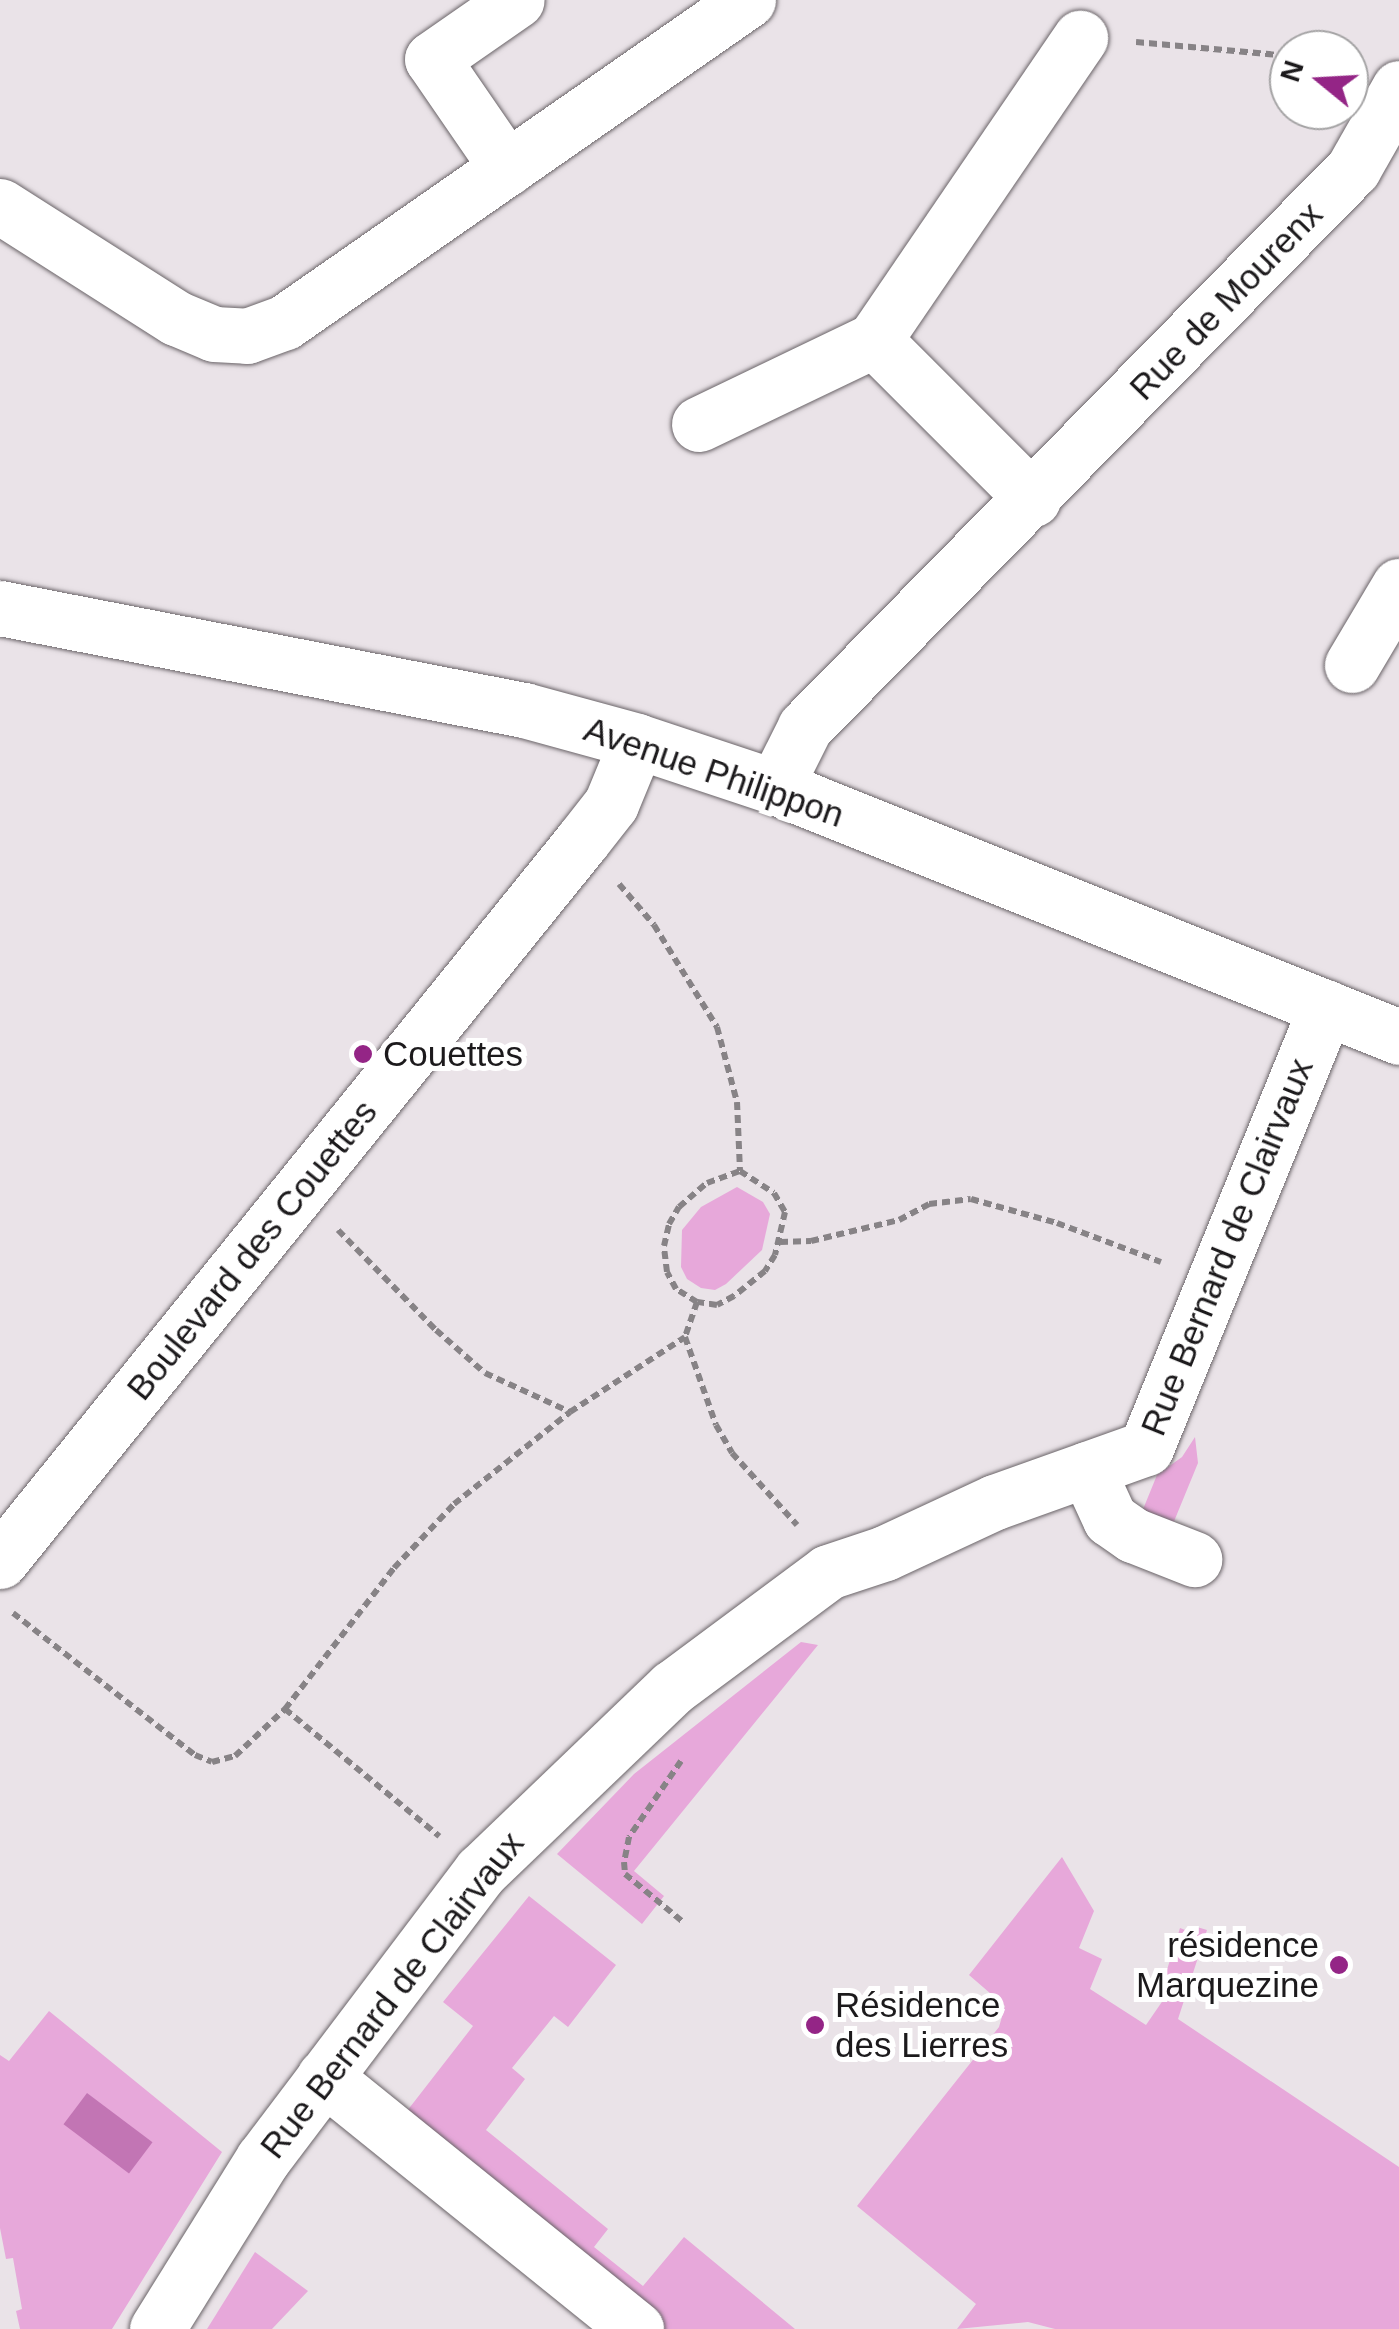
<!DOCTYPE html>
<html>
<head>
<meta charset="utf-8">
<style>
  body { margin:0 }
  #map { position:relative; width:1399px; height:2329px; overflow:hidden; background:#eae3e8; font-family:Helvetica,sans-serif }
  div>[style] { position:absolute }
  .green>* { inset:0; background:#e7a8da }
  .water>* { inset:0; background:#c275b4; transform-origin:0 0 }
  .path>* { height:6px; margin-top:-3px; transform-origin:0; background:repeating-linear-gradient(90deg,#878386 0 8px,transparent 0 13px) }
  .roads { filter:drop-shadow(0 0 2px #6a6468) drop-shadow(0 0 2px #6a6468) }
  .minor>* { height:55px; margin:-27.5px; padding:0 27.5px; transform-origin:27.5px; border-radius:27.5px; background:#fff }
  .dots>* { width:28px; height:28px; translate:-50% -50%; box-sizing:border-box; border:5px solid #fff; border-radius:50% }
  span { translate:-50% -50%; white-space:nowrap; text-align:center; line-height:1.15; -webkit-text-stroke:10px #fff; paint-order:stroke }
  .street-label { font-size:35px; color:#1c1a1c }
  .poi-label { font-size:35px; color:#1c1a1c }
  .left { translate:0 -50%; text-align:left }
  .right { translate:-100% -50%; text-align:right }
  .north { position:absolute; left:1269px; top:30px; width:100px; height:100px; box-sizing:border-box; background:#fff; border:2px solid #a4a3a4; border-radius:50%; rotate:288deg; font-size:28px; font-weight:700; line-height:40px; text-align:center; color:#1c1a1c }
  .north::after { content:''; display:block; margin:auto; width:35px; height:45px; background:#942586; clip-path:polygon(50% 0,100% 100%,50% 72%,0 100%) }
</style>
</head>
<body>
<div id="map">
  <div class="green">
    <i style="clip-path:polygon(737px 1187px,763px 1202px,770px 1214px,762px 1250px,726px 1284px,715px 1290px,701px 1288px,687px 1279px,681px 1267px,682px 1230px,701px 1207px)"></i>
    <i style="clip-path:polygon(1195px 1437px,1198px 1463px,1168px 1536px,1137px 1524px,1157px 1475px,1182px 1457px)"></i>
    <i style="clip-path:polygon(801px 1642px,818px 1645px,634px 1871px,664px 1896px,642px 1924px,557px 1854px,634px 1774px)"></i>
    <i style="clip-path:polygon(1062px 1857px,1094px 1911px,1079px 1948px,1102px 1959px,1090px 1989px,1146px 2025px,1168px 1993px,1161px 1989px,1180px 1928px,1193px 1933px,1197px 1927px,1207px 1930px,1178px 2019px,1399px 2167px,1399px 2329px,1055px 2329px,1028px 2322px,957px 2329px,976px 2304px,857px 2206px,999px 2027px,1005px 2006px,969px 1975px)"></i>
    <i style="clip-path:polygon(529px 1896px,616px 1965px,568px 2027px,554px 2016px,512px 2068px,525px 2079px,486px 2130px,608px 2229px,594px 2247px,643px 2286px,684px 2237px,795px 2329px,659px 2329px,400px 2120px,473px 2026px,443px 2002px)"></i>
    <i style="clip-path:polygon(49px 2011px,222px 2152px,112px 2329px,20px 2329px,16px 2311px,22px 2309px,13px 2258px,6px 2259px,0 2228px,0 2055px,9px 2061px)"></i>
    <i style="clip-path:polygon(255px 2252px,308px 2291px,272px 2329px,207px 2329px)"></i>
  </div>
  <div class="water">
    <i style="left:87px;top:2093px;width:82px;height:39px;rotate:37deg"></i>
  </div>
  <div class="path">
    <i style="left:1136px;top:42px;width:154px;rotate:5.2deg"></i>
    <i style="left:619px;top:884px;width:54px;rotate:49.5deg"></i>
    <i style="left:654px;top:925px;width:120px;rotate:58.3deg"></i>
    <i style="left:717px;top:1027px;width:78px;rotate:75.1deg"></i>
    <i style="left:737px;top:1102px;width:69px;rotate:87.5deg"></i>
    <i style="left:740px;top:1171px;width:40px;rotate:32.9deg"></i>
    <i style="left:774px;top:1193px;width:22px;rotate:60deg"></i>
    <i style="left:785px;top:1212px;width:44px;rotate:103.1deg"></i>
    <i style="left:775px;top:1255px;width:19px;rotate:122deg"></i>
    <i style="left:765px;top:1271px;width:40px;rotate:141deg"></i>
    <i style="left:734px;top:1296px;width:19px;rotate:152deg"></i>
    <i style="left:717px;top:1305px;width:20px;rotate:-171deg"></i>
    <i style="left:697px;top:1302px;width:25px;rotate:-148deg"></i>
    <i style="left:676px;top:1289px;width:19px;rotate:-118deg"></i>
    <i style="left:667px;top:1272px;width:26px;rotate:-97deg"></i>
    <i style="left:664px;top:1246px;width:23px;rotate:-77deg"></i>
    <i style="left:669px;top:1224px;width:20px;rotate:-60deg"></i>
    <i style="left:679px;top:1207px;width:37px;rotate:-41deg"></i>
    <i style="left:707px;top:1183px;width:35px;rotate:-20deg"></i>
    <i style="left:338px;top:1230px;width:140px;rotate:45.6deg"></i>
    <i style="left:436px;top:1330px;width:65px;rotate:41.3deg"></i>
    <i style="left:485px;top:1373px;width:94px;rotate:24.6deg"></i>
    <i style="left:780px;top:1242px;width:31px;rotate:-2deg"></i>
    <i style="left:811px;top:1241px;width:90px;rotate:-13.4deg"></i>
    <i style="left:899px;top:1220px;width:34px;rotate:-28deg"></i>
    <i style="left:929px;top:1204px;width:42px;rotate:-6.8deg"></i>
    <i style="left:971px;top:1199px;width:89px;rotate:15.6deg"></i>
    <i style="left:1057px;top:1223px;width:111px;rotate:20.6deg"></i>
    <i style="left:697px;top:1302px;width:37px;rotate:109deg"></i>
    <i style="left:685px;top:1337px;width:93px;rotate:70.6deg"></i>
    <i style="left:716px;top:1425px;width:32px;rotate:60deg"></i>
    <i style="left:732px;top:1453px;width:97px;rotate:47.9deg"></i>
    <i style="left:13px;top:1613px;width:231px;rotate:38deg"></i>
    <i style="left:195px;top:1755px;width:18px;rotate:22deg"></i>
    <i style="left:212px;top:1762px;width:24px;rotate:-15deg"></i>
    <i style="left:235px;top:1756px;width:69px;rotate:-43.2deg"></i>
    <i style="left:285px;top:1709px;width:178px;rotate:-52.3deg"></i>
    <i style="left:394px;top:1568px;width:88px;rotate:-46.8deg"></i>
    <i style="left:454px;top:1504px;width:148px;rotate:-38.4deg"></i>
    <i style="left:570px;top:1412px;width:137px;rotate:-33.1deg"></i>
    <i style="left:285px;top:1709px;width:200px;rotate:39.5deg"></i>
    <i style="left:681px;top:1761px;width:92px;rotate:124.4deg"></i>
    <i style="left:629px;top:1837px;width:25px;rotate:101deg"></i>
    <i style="left:624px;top:1862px;width:12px;rotate:85deg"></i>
    <i style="left:625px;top:1874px;width:75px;rotate:39.6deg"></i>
  </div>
  <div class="roads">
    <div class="minor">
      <i style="left:507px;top:168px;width:132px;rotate:-124.5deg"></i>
      <i style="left:432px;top:59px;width:103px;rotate:-34.8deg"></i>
      <i style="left:0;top:206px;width:209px;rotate:32.5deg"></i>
      <i style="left:176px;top:318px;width:41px;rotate:22.8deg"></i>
      <i style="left:214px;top:334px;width:33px;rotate:3deg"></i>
      <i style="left:247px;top:336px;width:40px;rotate:-20.2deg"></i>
      <i style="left:285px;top:322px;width:564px;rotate:-34.82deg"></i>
      <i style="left:874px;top:340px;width:225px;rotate:45deg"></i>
      <i style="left:699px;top:424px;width:194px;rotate:-25.6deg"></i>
      <i style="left:874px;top:340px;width:366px;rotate:-55.7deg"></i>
      <i style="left:0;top:608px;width:534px;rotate:11.02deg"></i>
      <i style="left:524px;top:710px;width:117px;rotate:15.3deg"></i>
      <i style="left:637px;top:741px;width:145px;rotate:18.4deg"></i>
      <i style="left:775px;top:787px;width:672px;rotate:21.83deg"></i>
      <i style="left:1352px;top:665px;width:92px;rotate:-59.3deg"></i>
      <i style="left:775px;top:787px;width:67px;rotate:-63.4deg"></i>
      <i style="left:805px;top:727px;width:782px;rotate:-45.52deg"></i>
      <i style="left:1353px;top:169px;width:93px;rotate:-60.4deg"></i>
      <i style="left:1087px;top:1469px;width:55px;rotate:65.3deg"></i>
      <i style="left:1110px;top:1519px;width:28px;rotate:35deg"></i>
      <i style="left:1133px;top:1535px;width:66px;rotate:21.5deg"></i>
      <i style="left:0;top:1561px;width:926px;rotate:-51.05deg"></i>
      <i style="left:582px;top:841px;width:47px;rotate:-51.9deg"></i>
      <i style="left:611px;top:804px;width:68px;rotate:-67.6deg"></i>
      <i style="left:324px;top:2077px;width:401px;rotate:38.9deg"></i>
      <i style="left:157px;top:2329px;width:200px;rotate:-58.1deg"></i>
      <i style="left:263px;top:2159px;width:361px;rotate:-52.9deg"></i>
      <i style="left:481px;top:1871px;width:265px;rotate:-43.8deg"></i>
      <i style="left:672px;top:1688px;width:194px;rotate:-36.6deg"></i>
      <i style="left:828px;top:1572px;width:60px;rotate:-18.4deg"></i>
      <i style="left:885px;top:1553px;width:121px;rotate:-24.9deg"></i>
      <i style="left:995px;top:1502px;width:160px;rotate:-19.7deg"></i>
      <i style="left:1146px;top:1448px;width:476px;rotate:-67.8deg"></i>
    </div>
  </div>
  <div class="dots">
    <i style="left:363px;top:1054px;background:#942586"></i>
    <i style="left:1339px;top:1965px;background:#942586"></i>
    <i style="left:815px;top:2025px;background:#942586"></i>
  </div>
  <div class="street-label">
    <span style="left:1226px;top:301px;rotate:-46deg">Rue de Mourenx</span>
    <span style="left:714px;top:772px;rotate:19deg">Avenue Philippon</span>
    <span style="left:1227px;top:1247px;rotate:-68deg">Rue Bernard de Clairvaux</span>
    <span style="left:252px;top:1250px;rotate:-51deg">Boulevard des Couettes</span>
    <span style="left:392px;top:1995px;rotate:-52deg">Rue Bernard de Clairvaux</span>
  </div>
  <div class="poi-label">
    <span class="left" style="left:383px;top:1054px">Couettes</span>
    <span class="right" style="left:1319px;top:1965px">résidence<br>Marquezine</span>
    <span class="left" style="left:835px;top:2025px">Résidence<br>des Lierres</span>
  </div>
  <div class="north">N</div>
</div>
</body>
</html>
